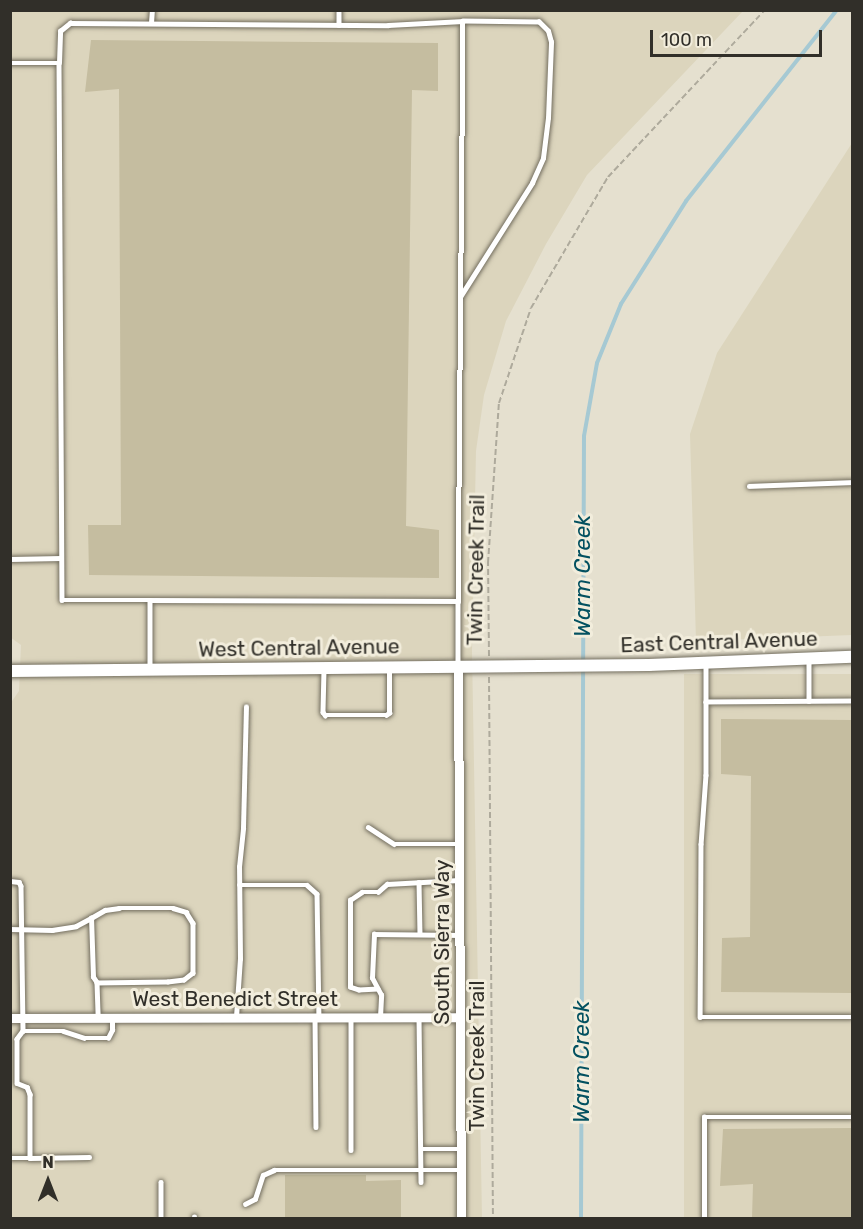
<!DOCTYPE html>
<html>
<head>
<meta charset="utf-8">
<style>
  body { margin:0 }
  #map { position:relative; width:863px; height:1229px; overflow:hidden; background:#e5e0cf; font-family:Rubik,sans-serif }
  div>[style] { position:absolute }
  .built>* { inset:0; background:#dcd5bd; transform-origin:0 0 }
  .stream>* { height:4px; margin:-2px; padding:0 2px; transform-origin:2px; border-radius:2px; background:#a6c9d3 }
  .building>* { inset:0; background:#c5bda0 }
  .path>* { height:2px; margin-top:-1px; transform-origin:0; background:repeating-linear-gradient(90deg,#aeaa9c 0 6px,transparent 0 9px) }
  .roads { filter:drop-shadow(0 0 2px #736e5f) drop-shadow(0 0 2px #736e5f) }
  .service>* { height:4.5px; margin:-2.25px; padding:0 2.25px; transform-origin:2.25px; border-radius:2.25px; background:#fff }
  .minor>* { height:9px; margin:-4.5px; padding:0 4.5px; transform-origin:4.5px; border-radius:4.5px; background:#fff }
  .tertiary>* { height:12px; margin:-6px; padding:0 6px; transform-origin:6px; border-radius:6px; background:#fff }
  span { translate:-50% -50%; white-space:nowrap; text-align:center; line-height:1.15; -webkit-text-stroke:6px #f2eddc; paint-order:stroke }
  .street-label { font-size:21px; color:#312f29 }
  .water-label { font-size:22px; color:#035160; font-style:italic }
  .frame { position:absolute; inset:0; border:12px solid #312f29; pointer-events:none }
  .north { position:absolute; left:18px; top:1151px; width:60px; height:60px; -webkit-text-stroke:4px #f2eddc; paint-order:stroke; rotate:0deg; font-size:16px; font-weight:700; line-height:24px; text-align:center; color:#312f29 }
  .north::after { content:''; display:block; margin:auto; width:21px; height:27px; background:#312f29; clip-path:polygon(50% 0,100% 100%,50% 72%,0 100%) }
  .scale { position:absolute; left:650px; top:30px; width:172px; height:27px; box-sizing:border-box; border:3px solid #312f29; border-top:0; padding-left:8px; font-size:18px; line-height:21px; white-space:nowrap; color:#312f29; -webkit-text-stroke:4px #f2eddc; paint-order:stroke }
</style>
</head>
<body>
<div id="map">
  <div class="built">
    <i style="clip-path:polygon(10px 11px,743px 11px,587px 175px,546px 244px,506px 321px,484px 395px,476px 451px,472px 651px,482px 1218px,12px 1218px,10px 704px,19px 691px,21px 645px,10px 637px)"></i>
    <i style="clip-path:polygon(852px 143px,852px 635px,696px 641px,690px 434px,717px 353px)"></i>
    <i style="left:852px;top:674px;width:544px;height:168px;rotate:90deg"></i>
  </div>
  <div class="stream">
    <i style="left:581px;top:1218px;width:782px;rotate:-89.78deg"></i>
    <i style="left:584px;top:436px;width:74px;rotate:-79.9deg"></i>
    <i style="left:597px;top:363px;width:64px;rotate:-67.9deg"></i>
    <i style="left:621px;top:304px;width:122px;rotate:-57.7deg"></i>
    <i style="left:686px;top:201px;width:243px;rotate:-51.7deg"></i>
  </div>
  <div class="building">
    <i style="clip-path:polygon(91px 40px,438px 43px,438px 91px,412px 90px,406px 526px,439px 530px,439px 578px,89px 575px,88px 525px,121px 525px,119px 89px,85px 92px)"></i>
    <i style="clip-path:polygon(721px 719px,852px 720px,852px 993px,721px 992px,722px 938px,750px 937px,751px 776px,721px 774px)"></i>
    <i style="clip-path:polygon(852px 1128px,852px 1218px,752px 1218px,753px 1184px,720px 1186px,723px 1129px)"></i>
    <i style="clip-path:polygon(285px 1175px,366px 1175px,366px 1181px,401px 1180px,401px 1218px,285px 1218px)"></i>
  </div>
  <div class="path">
    <i style="left:489px;top:656px;width:93px;rotate:-90.6deg"></i>
    <i style="left:488px;top:563px;width:160px;rotate:-86.1deg"></i>
    <i style="left:499px;top:403px;width:100px;rotate:-71.4deg"></i>
    <i style="left:531px;top:308px;width:152px;rotate:-59.6deg"></i>
    <i style="left:608px;top:177px;width:229px;rotate:-46.8deg"></i>
    <i style="left:489px;top:677px;width:541px;rotate:89.58deg"></i>
  </div>
  <div class="roads">
    <div class="service">
      <i style="left:339px;top:10px;width:15px;rotate:90deg"></i>
      <i style="left:151px;top:23px;width:13px;rotate:-86deg"></i>
      <i style="left:10px;top:63px;width:49px"></i>
      <i style="left:59px;top:63px;width:537px;rotate:89.68deg"></i>
      <i style="left:62px;top:600px;width:88px"></i>
      <i style="left:150px;top:600px;width:70px;rotate:90deg"></i>
      <i style="left:59px;top:63px;width:32px;rotate:-88deg"></i>
      <i style="left:60px;top:31px;width:13px;rotate:-39deg"></i>
      <i style="left:70px;top:23px;width:318px;rotate:0.4deg"></i>
      <i style="left:388px;top:25px;width:75px;rotate:-3.1deg"></i>
      <i style="left:463px;top:21px;width:580px;rotate:90.49deg"></i>
      <i style="left:460px;top:297px;width:135px;rotate:-57.7deg"></i>
      <i style="left:532px;top:183px;width:27px;rotate:-66deg"></i>
      <i style="left:543px;top:158px;width:40px;rotate:-82.9deg"></i>
      <i style="left:548px;top:118px;width:76px;rotate:-87.7deg"></i>
      <i style="left:551px;top:42px;width:11px;rotate:-105deg"></i>
      <i style="left:548px;top:31px;width:13px;rotate:-135deg"></i>
      <i style="left:539px;top:22px;width:76px;rotate:-179.2deg"></i>
      <i style="left:749px;top:486px;width:103px;rotate:-2.2deg"></i>
      <i style="left:10px;top:559px;width:51px;rotate:-1.1deg"></i>
      <i style="left:150px;top:600px;width:308px;rotate:0.2deg"></i>
      <i style="left:458px;top:601px;width:64px;rotate:90deg"></i>
      <i style="left:809px;top:661px;width:40px;rotate:90deg"></i>
      <i style="left:706px;top:663px;width:39px;rotate:90deg"></i>
      <i style="left:324px;top:670px;width:42px;rotate:91.4deg"></i>
      <i style="left:323px;top:712px;width:4px;rotate:56deg"></i>
      <i style="left:325px;top:715px;width:61px"></i>
      <i style="left:386px;top:715px;width:4px;rotate:-34deg"></i>
      <i style="left:389px;top:713px;width:43px;rotate:-90deg"></i>
      <i style="left:852px;top:701px;width:146px;rotate:179.6deg"></i>
      <i style="left:706px;top:702px;width:73px;rotate:90deg"></i>
      <i style="left:706px;top:775px;width:69px;rotate:94.1deg"></i>
      <i style="left:701px;top:844px;width:173px;rotate:90.3deg"></i>
      <i style="left:700px;top:1017px;width:152px"></i>
      <i style="left:368px;top:827px;width:31px;rotate:33deg"></i>
      <i style="left:394px;top:844px;width:65px"></i>
      <i style="left:10px;top:881px;width:9px;rotate:6deg"></i>
      <i style="left:19px;top:882px;width:4px;rotate:63deg"></i>
      <i style="left:21px;top:886px;width:145px;rotate:89.2deg"></i>
      <i style="left:23px;top:1031px;width:10px;rotate:127deg"></i>
      <i style="left:17px;top:1039px;width:44px;rotate:90deg"></i>
      <i style="left:17px;top:1083px;width:11px;rotate:22deg"></i>
      <i style="left:27px;top:1087px;width:8px;rotate:67deg"></i>
      <i style="left:30px;top:1094px;width:64px;rotate:90deg"></i>
      <i style="left:30px;top:1158px;width:59px;rotate:-1deg"></i>
      <i style="left:419px;top:882px;width:52px;rotate:88.9deg"></i>
      <i style="left:239px;top:885px;width:68px"></i>
      <i style="left:307px;top:885px;width:13px;rotate:42deg"></i>
      <i style="left:317px;top:894px;width:123px;rotate:89.1deg"></i>
      <i style="left:10px;top:929px;width:42px;rotate:1.4deg"></i>
      <i style="left:52px;top:930px;width:24px;rotate:-9deg"></i>
      <i style="left:76px;top:926px;width:17px;rotate:-28deg"></i>
      <i style="left:91px;top:918px;width:16px;rotate:-30deg"></i>
      <i style="left:105px;top:910px;width:14px;rotate:-8deg"></i>
      <i style="left:119px;top:908px;width:54px"></i>
      <i style="left:173px;top:908px;width:14px;rotate:17deg"></i>
      <i style="left:186px;top:912px;width:13px;rotate:58deg"></i>
      <i style="left:193px;top:923px;width:50px;rotate:90deg"></i>
      <i style="left:193px;top:973px;width:11px;rotate:142deg"></i>
      <i style="left:184px;top:980px;width:16px;rotate:173deg"></i>
      <i style="left:168px;top:982px;width:71px;rotate:179.2deg"></i>
      <i style="left:97px;top:983px;width:7px;rotate:-124deg"></i>
      <i style="left:93px;top:977px;width:59px;rotate:-91.9deg"></i>
      <i style="left:97px;top:983px;width:34px;rotate:88deg"></i>
      <i style="left:378px;top:989px;width:19px;rotate:177deg"></i>
      <i style="left:359px;top:990px;width:9px;rotate:-162deg"></i>
      <i style="left:350px;top:987px;width:87px;rotate:-90deg"></i>
      <i style="left:350px;top:900px;width:14px;rotate:-34deg"></i>
      <i style="left:362px;top:892px;width:16px"></i>
      <i style="left:378px;top:892px;width:12px;rotate:-42deg"></i>
      <i style="left:387px;top:884px;width:72px;rotate:-3.2deg"></i>
      <i style="left:236px;top:1017px;width:58px;rotate:-86.1deg"></i>
      <i style="left:240px;top:959px;width:92px;rotate:-90.6deg"></i>
      <i style="left:239px;top:867px;width:39px;rotate:-84deg"></i>
      <i style="left:243px;top:828px;width:121px;rotate:-88.6deg"></i>
      <i style="left:315px;top:1017px;width:110px;rotate:89.5deg"></i>
      <i style="left:351px;top:1017px;width:133px;rotate:90deg"></i>
      <i style="left:380px;top:1017px;width:22px;rotate:-87deg"></i>
      <i style="left:381px;top:995px;width:19px;rotate:-118deg"></i>
      <i style="left:372px;top:978px;width:44px;rotate:-87.4deg"></i>
      <i style="left:374px;top:934px;width:86px;rotate:0.7deg"></i>
      <i style="left:419px;top:1017px;width:165px;rotate:89.3deg"></i>
      <i style="left:23px;top:1031px;width:40px"></i>
      <i style="left:63px;top:1031px;width:22px;rotate:18deg"></i>
      <i style="left:84px;top:1038px;width:24px"></i>
      <i style="left:108px;top:1038px;width:9px;rotate:-63deg"></i>
      <i style="left:112px;top:1030px;width:13px;rotate:-90deg"></i>
      <i style="left:421px;top:1149px;width:39px"></i>
      <i style="left:10px;top:1158px;width:20px"></i>
      <i style="left:161px;top:1182px;width:36px;rotate:90deg"></i>
      <i style="left:245px;top:1204px;width:11px;rotate:-27deg"></i>
      <i style="left:255px;top:1199px;width:25px;rotate:-72deg"></i>
      <i style="left:263px;top:1175px;width:12px;rotate:-24deg"></i>
      <i style="left:274px;top:1170px;width:187px"></i>
      <i style="left:194px;top:1218px;width:1px;rotate:-90deg"></i>
      <i style="left:704px;top:1218px;width:101px;rotate:-90deg"></i>
      <i style="left:704px;top:1117px;width:148px"></i>
    </div>
    <div class="minor">
      <i style="left:458px;top:666px;width:552px;rotate:89.69deg"></i>
      <i style="left:10px;top:1018px;width:450px;rotate:-0.1deg"></i>
    </div>
    <div class="tertiary">
      <i style="left:10px;top:671px;width:639px;rotate:-0.54deg"></i>
      <i style="left:649px;top:665px;width:203px;rotate:-2.3deg"></i>
    </div>
  </div>
  <div class="street-label">
    <span style="left:476px;top:570px;rotate:-89deg">Twin Creek Trail</span>
    <span style="left:719px;top:642px;rotate:-2deg">East Central Avenue</span>
    <span style="left:299px;top:648px;rotate:-1deg">West Central Avenue</span>
    <span style="left:442px;top:942px;rotate:-90deg">South Sierra Way</span>
    <span style="left:235px;top:999px">West Benedict Street</span>
    <span style="left:477px;top:1056px;rotate:-90deg">Twin Creek Trail</span>
  </div>
  <div class="water-label">
    <span style="left:583px;top:576px;rotate:-90deg">Warm Creek</span>
    <span style="left:582px;top:1062px;rotate:-90deg">Warm Creek</span>
  </div>
  <div class="frame"></div>
  <div class="north">N</div>
  <div class="scale">100 m</div>
</div>
</body>
</html>
